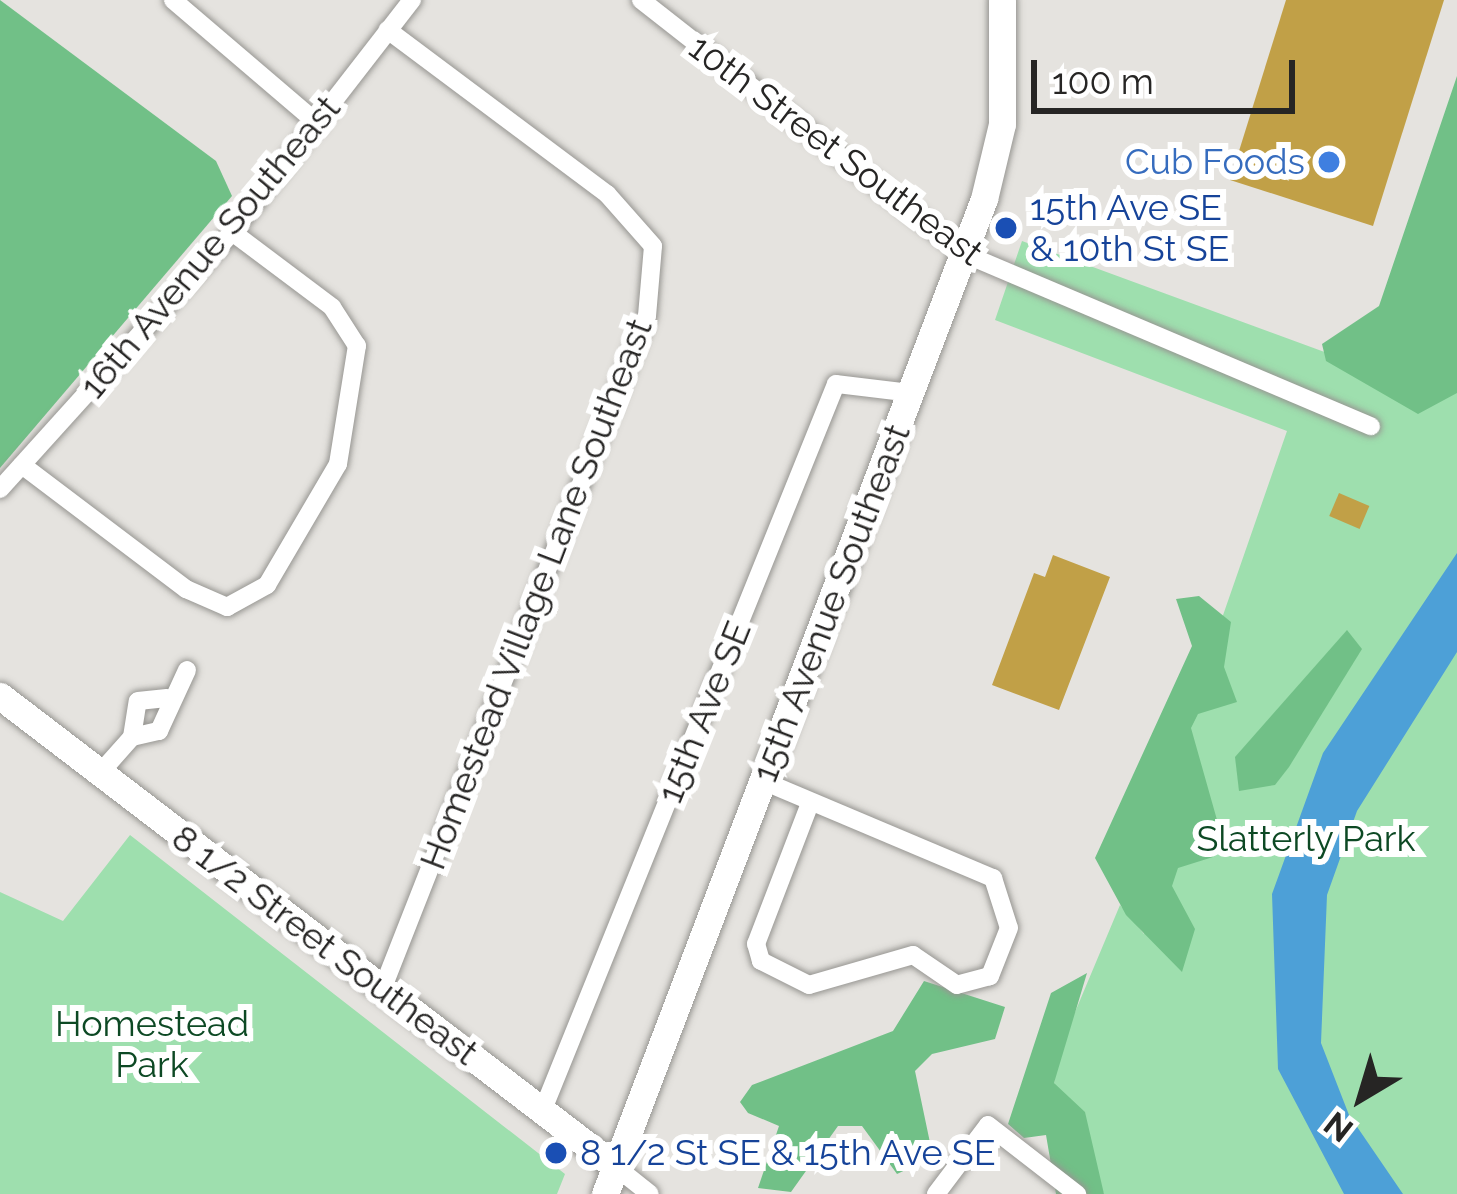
<!DOCTYPE html>
<html>
<head>
<meta charset="utf-8">
<style>
  body { margin:0 }
  #map { position:relative; width:1457px; height:1194px; overflow:hidden; background:#e5e3df; font-family:Raleway,sans-serif }
  div>[style] { position:absolute }
  .green>* { inset:0; background:#9edfae }
  .forest>* { inset:0; background:#71c087 }
  .water>* { inset:0; background:#4da0d7 }
  .building>* { inset:0; background:#c1a047; transform-origin:0 0 }
  .roads { filter:drop-shadow(0 0 3px #979692) drop-shadow(0 0 3px #979692) }
  .street>* { height:18px; margin:-9px; padding:0 9px; transform-origin:9px; border-radius:9px; background:#fff }
  .secondary>* { height:27px; margin:-13.5px; padding:0 13.5px; transform-origin:13.5px; border-radius:13.5px; background:#fff }
  .dots>* { width:33px; height:33px; translate:-50% -50%; box-sizing:border-box; border:6px solid #fff; border-radius:50% }
  span { translate:-50% -50%; white-space:nowrap; text-align:center; line-height:1.15; -webkit-text-stroke:12px #fff; paint-order:stroke }
  .street-label { font-size:36px; color:#262524 }
  .shop-label { font-size:36px; color:#366cbe }
  .right { translate:-100% -50%; text-align:right }
  .transit-label { font-size:36px; color:#164399 }
  .left { translate:0 -50%; text-align:left }
  .park-label { font-size:36px; color:#0d4924 }
  .north { position:absolute; left:1301px; top:1038px; width:120px; height:120px; -webkit-text-stroke:9px #fff; paint-order:stroke; rotate:218deg; font-size:33px; font-weight:700; line-height:48px; text-align:center; color:#262524 }
  .north::after { content:''; display:block; margin:auto; width:42px; height:54px; background:#262524; clip-path:polygon(50% 0,100% 100%,50% 72%,0 100%) }
  .scale { position:absolute; left:1031px; top:60px; width:264px; height:54px; box-sizing:border-box; border:6px solid #262524; border-top:0; padding-left:15px; font-size:36px; line-height:42px; white-space:nowrap; color:#262524; -webkit-text-stroke:9px #fff; paint-order:stroke }
</style>
</head>
<body>
<div id="map">
  <div class="green">
    <i style="clip-path:polygon(1457px 142px,1457px 1194px,1104px 1194px,1054px 1083px,1057px 1055px,1120px 905px,1144px 934px,1139px 857px,1287px 431px,995px 320px,1022px 241px,1379px 372px)"></i>
    <i style="clip-path:polygon(130px 835px,565px 1174px,557px 1194px,0 1194px,0 892px,63px 921px)"></i>
  </div>
  <div class="forest">
    <i style="clip-path:polygon(0 0,216px 161px,232px 196px,0 468px)"></i>
    <i style="clip-path:polygon(1457px 76px,1457px 393px,1418px 414px,1326px 361px,1322px 344px,1379px 306px)"></i>
    <i style="clip-path:polygon(1199px 596px,1231px 622px,1224px 667px,1237px 702px,1198px 714px,1191px 728px,1221px 834px,1213px 857px,1178px 868px,1172px 886px,1195px 929px,1182px 972px,1126px 915px,1095px 858px,1192px 646px,1176px 599px)"></i>
    <i style="clip-path:polygon(1347px 630px,1362px 649px,1289px 767px,1275px 785px,1239px 791px,1235px 757px)"></i>
    <i style="clip-path:polygon(1087px 973px,1054px 1083px,1085px 1112px,1104px 1194px,1056px 1194px,1046px 1135px,1024px 1138px,1008px 1124px,1051px 993px)"></i>
    <i style="clip-path:polygon(924px 981px,1005px 1007px,995px 1039px,932px 1054px,915px 1071px,933px 1157px,897px 1174px,862px 1126px,838px 1126px,791px 1192px,758px 1188px,779px 1126px,748px 1113px,740px 1102px,752px 1085px,893px 1031px)"></i>
  </div>
  <div class="water">
    <i style="clip-path:polygon(1457px 553px,1457px 652px,1357px 811px,1327px 895px,1321px 1043px,1349px 1115px,1403px 1194px,1344px 1194px,1278px 1069px,1272px 894px,1323px 753px)"></i>
  </div>
  <div class="building">
    <i style="clip-path:polygon(1286px 0,1444px 0,1373px 226px,1230px 180px)"></i>
    <i style="left:1339px;top:493px;width:33px;height:25px;rotate:23deg"></i>
    <i style="clip-path:polygon(1053px 555px,1110px 577px,1059px 710px,992px 685px,1034px 573px,1045px 577px)"></i>
  </div>
  <div class="roads">
    <div class="street">
      <i style="left:173px;top:0;width:191px;rotate:40.5deg"></i>
      <i style="left:641px;top:0;width:412px;rotate:38.1deg"></i>
      <i style="left:965px;top:254px;width:441px;rotate:23deg"></i>
      <i style="left:22px;top:465px;width:206px;rotate:37.1deg"></i>
      <i style="left:186px;top:589px;width:45px;rotate:23.7deg"></i>
      <i style="left:227px;top:607px;width:46px;rotate:-28.8deg"></i>
      <i style="left:267px;top:585px;width:140px;rotate:-59.6deg"></i>
      <i style="left:338px;top:464px;width:120px;rotate:-80.9deg"></i>
      <i style="left:357px;top:346px;width:46px;rotate:-122.7deg"></i>
      <i style="left:332px;top:307px;width:125px;rotate:-143.1deg"></i>
      <i style="left:0;top:489px;width:346px;rotate:-47.9deg"></i>
      <i style="left:232px;top:232px;width:294px;rotate:-52.2deg"></i>
      <i style="left:132px;top:737px;width:36px;rotate:-81deg"></i>
      <i style="left:138px;top:701px;width:29px;rotate:-6deg"></i>
      <i style="left:100px;top:773px;width:48px;rotate:-48.4deg"></i>
      <i style="left:132px;top:737px;width:28px;rotate:-13deg"></i>
      <i style="left:159px;top:731px;width:67px;rotate:-65.3deg"></i>
      <i style="left:763px;top:781px;width:250px;rotate:22.9deg"></i>
      <i style="left:993px;top:878px;width:52px;rotate:72.3deg"></i>
      <i style="left:1009px;top:928px;width:52px;rotate:111.6deg"></i>
      <i style="left:990px;top:976px;width:34px;rotate:165deg"></i>
      <i style="left:957px;top:985px;width:53px;rotate:-145.7deg"></i>
      <i style="left:913px;top:955px;width:108px;rotate:163.9deg"></i>
      <i style="left:809px;top:985px;width:54px;rotate:-153.4deg"></i>
      <i style="left:761px;top:961px;width:18px;rotate:-106deg"></i>
      <i style="left:756px;top:944px;width:148px;rotate:-69deg"></i>
      <i style="left:382px;top:990px;width:724px;rotate:-68.54deg"></i>
      <i style="left:647px;top:316px;width:70px;rotate:-85.1deg"></i>
      <i style="left:653px;top:246px;width:69px;rotate:-131.5deg"></i>
      <i style="left:607px;top:194px;width:274px;rotate:-143.2deg"></i>
      <i style="left:542px;top:1112px;width:785px;rotate:-68.01deg"></i>
      <i style="left:836px;top:384px;width:76px;rotate:6.8deg"></i>
      <i style="left:616px;top:1167px;width:43px;rotate:38.5deg"></i>
      <i style="left:936px;top:1194px;width:86px;rotate:-53deg"></i>
      <i style="left:988px;top:1125px;width:113px;rotate:37.8deg"></i>
    </div>
    <div class="secondary">
      <i style="left:0;top:696px;width:775px;rotate:37.4deg"></i>
      <i style="left:605px;top:1194px;width:1065px;rotate:-69.15deg"></i>
      <i style="left:984px;top:199px;width:77px;rotate:-76.5deg"></i>
      <i style="left:1002px;top:124px;width:124px;rotate:-90deg"></i>
    </div>
  </div>
  <div class="dots">
    <i style="left:1329px;top:162px;background:#3f7fe0"></i>
    <i style="left:1006px;top:228px;background:#1a4fb4"></i>
    <i style="left:556px;top:1153px;background:#1a4fb4"></i>
  </div>
  <div class="street-label">
    <span style="left:836px;top:150px;rotate:37deg">10th Street Southeast</span>
    <span style="left:210px;top:247px;rotate:-50deg">16th Avenue Southeast</span>
    <span style="left:536px;top:594px;rotate:-69deg">Homestead Village Lane Southeast</span>
    <span style="left:831px;top:603px;rotate:-69deg">15th Avenue Southeast</span>
    <span style="left:704px;top:712px;rotate:-68deg">15th Ave SE</span>
    <span style="left:325px;top:945px;rotate:37deg">8 1/2 Street Southeast</span>
  </div>
  <div class="shop-label">
    <span class="right" style="left:1305px;top:162px">Cub Foods</span>
  </div>
  <div class="transit-label">
    <span class="left" style="left:1030px;top:228px">15th Ave SE<br>&amp; 10th St SE</span>
    <span class="left" style="left:580px;top:1153px">8 1/2 St SE &amp; 15th Ave SE</span>
  </div>
  <div class="park-label">
    <span style="left:1306px;top:839px">Slatterly Park</span>
    <span style="left:152px;top:1044px">Homestead<br>Park</span>
  </div>
  <div class="north">N</div>
  <div class="scale">100 m</div>
</div>
</body>
</html>
